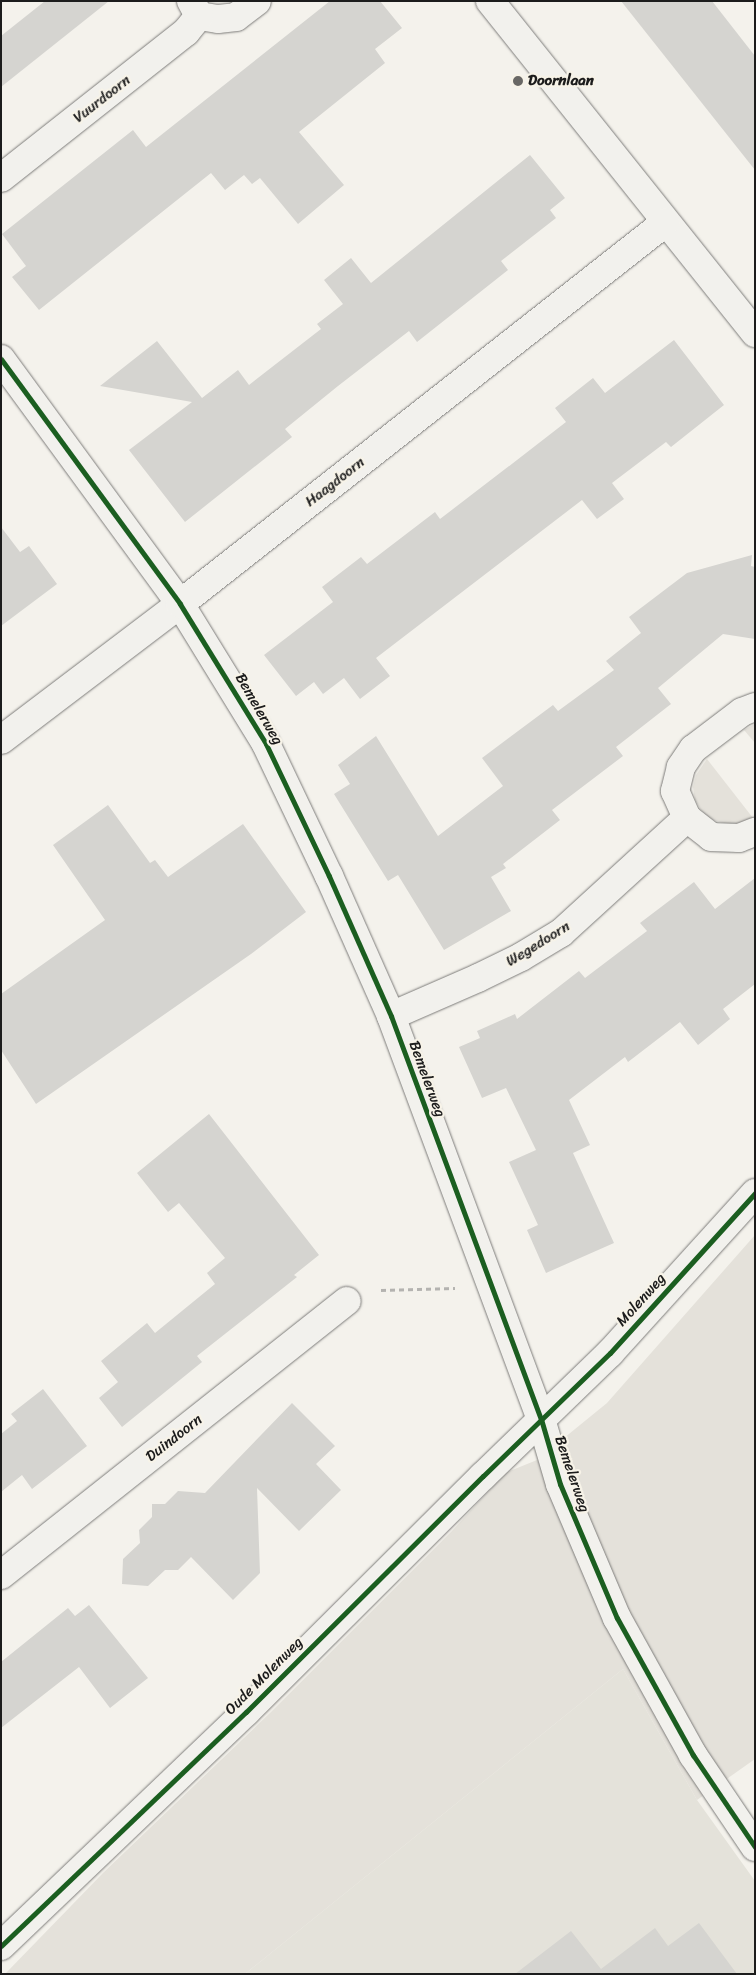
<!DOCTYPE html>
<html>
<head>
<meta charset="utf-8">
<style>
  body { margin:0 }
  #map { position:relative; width:756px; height:1975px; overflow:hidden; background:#f4f2ec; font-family:Sriracha,sans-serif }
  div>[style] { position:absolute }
  .built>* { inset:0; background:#e4e2da }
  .green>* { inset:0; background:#e4e1da }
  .building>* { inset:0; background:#d5d4d0 }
  .path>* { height:3px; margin-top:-1.5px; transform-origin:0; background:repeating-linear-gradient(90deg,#b4b3b0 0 5px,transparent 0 9px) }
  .roads { filter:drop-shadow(0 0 1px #7d7c7a) drop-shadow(0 0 1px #7d7c7a) }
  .minor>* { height:28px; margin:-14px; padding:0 14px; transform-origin:14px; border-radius:14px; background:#f2f1ed }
  .cycleway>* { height:5px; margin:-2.5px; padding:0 2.5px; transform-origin:2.5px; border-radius:2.5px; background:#1b5e20 }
  .dots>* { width:14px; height:14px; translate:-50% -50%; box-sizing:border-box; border:2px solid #f7f3e8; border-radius:50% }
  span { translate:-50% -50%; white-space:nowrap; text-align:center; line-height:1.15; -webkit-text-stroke:4.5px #f7f3e8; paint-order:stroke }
  .poi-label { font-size:15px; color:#1c1c1c; font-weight:700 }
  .left { translate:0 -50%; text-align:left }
  .street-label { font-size:15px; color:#1c1c1c }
  .frame { position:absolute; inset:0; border:2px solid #1c1c1c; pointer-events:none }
</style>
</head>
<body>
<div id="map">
  <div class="built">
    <i style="clip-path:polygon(623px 1669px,697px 1800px,755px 1881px,755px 1974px,245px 1974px)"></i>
  </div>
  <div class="green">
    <i style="clip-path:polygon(755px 724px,755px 743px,744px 730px)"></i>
    <i style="clip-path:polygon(707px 759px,753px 818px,743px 823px,732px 825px,709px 819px,701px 810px,695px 800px,693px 787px,696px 775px)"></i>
    <i style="clip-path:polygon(755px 1235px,755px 1759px,697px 1800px,623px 1669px,245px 1974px,5px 1974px,103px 1873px,271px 1712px,452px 1531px,505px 1473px,537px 1460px,607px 1403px)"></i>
  </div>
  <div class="building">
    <i style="clip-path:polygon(45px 1px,109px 1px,1px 87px,1px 36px)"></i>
    <i style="clip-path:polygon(330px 1px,380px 1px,402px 28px,375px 49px,385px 63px,299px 132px,344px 185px,298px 224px,260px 178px,252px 184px,244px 175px,225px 190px,211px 173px,39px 310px,12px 277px,26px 266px,2px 234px,133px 130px,146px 147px)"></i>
    <i style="clip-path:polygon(621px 1px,712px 1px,755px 56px,755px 170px)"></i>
    <i style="clip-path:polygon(530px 155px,565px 198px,550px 210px,556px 218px,501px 261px,508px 270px,417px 342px,409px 331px,338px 386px,285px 429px,292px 437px,185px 522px,129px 450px,192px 402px,100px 386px,157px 341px,202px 398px,238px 370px,249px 385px,321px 329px,317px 324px,343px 304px,324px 280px,351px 258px,371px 283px)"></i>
    <i style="clip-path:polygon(674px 340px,724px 405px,671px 447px,666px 442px,612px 483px,624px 499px,597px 519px,582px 500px,376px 658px,390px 676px,360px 699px,344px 678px,323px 694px,314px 682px,296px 696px,264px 655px,333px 602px,322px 587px,361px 557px,367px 564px,435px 512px,440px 519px,517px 460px,566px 422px,555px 408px,593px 378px,605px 393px)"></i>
    <i style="clip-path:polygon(1px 527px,20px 552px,29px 546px,57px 584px,1px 626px)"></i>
    <i style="clip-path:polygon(752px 555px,751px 566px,755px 567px,755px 639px,723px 634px,658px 688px,671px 704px,616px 747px,623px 756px,552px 810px,560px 820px,503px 864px,506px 868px,491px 877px,511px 911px,444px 950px,398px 875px,388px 881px,334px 794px,350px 784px,338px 765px,376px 736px,438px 836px,503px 786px,482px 758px,553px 705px,558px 711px,614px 670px,606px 661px,641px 633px,629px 617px,687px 573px)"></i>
    <i style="clip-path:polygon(108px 805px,150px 863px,155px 860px,168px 877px,243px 824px,306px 912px,251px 954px,36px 1104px,1px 1050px,1px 994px,105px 920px,53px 845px)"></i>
    <i style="clip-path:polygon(755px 878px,755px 984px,723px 1009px,730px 1019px,698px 1045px,680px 1022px,628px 1062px,625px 1057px,569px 1100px,590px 1145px,573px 1153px,614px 1243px,546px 1273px,527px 1230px,538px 1225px,509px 1162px,536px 1150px,506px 1088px,482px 1098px,459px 1047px,480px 1038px,477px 1031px,515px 1014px,517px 1019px,579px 971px,585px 978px,647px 931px,640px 923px,694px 882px,715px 909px)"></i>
    <i style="clip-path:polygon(209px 1114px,319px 1255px,294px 1275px,297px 1277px,197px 1356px,202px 1362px,122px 1427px,99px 1398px,118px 1382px,101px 1361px,147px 1323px,155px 1333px,215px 1284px,207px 1273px,225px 1258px,179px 1203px,168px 1212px,137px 1173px)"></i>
    <i style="clip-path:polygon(43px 1389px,87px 1446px,32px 1489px,22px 1475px,1px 1492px,1px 1434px,17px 1421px,11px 1414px)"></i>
    <i style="clip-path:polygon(292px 1403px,335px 1446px,316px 1464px,341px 1490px,299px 1531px,257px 1488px,260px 1573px,233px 1600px,191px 1557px,178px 1570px,165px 1570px,148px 1586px,122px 1584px,123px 1559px,140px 1543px,139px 1530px,152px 1517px,152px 1504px,165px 1504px,178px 1491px,205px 1493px)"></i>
    <i style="clip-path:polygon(89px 1605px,148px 1678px,110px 1708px,79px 1667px,1px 1728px,1px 1662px,68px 1608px,75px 1616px)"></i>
    <i style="clip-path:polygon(699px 1923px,737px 1974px,515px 1974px,571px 1931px,601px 1969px,655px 1928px,668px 1946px)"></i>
  </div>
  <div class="path">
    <i style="left:381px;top:1290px;width:74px;rotate:-1.5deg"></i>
  </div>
  <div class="roads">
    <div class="minor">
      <i style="left:490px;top:1px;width:425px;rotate:51.4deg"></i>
      <i style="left:199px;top:16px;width:19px;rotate:9deg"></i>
      <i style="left:218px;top:19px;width:18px;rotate:-6deg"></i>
      <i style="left:236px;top:17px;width:26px;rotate:-37deg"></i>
      <i style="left:1px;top:178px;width:236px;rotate:-38.3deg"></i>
      <i style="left:186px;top:32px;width:21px;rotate:-51deg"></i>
      <i style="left:199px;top:16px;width:17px;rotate:-118deg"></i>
      <i style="left:1px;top:359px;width:303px;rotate:53.8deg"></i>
      <i style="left:180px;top:604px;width:164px;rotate:58.4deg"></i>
      <i style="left:266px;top:744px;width:146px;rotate:64.5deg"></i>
      <i style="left:329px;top:876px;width:153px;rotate:66.1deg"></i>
      <i style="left:391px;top:1016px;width:430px;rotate:69.6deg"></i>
      <i style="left:541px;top:1419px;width:68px;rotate:73.7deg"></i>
      <i style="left:560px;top:1484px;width:146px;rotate:67deg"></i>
      <i style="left:617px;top:1618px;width:157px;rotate:61deg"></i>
      <i style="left:693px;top:1755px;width:111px;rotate:56deg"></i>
      <i style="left:755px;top:707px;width:14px;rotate:159deg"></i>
      <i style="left:742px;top:712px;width:61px;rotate:142.9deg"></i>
      <i style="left:693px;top:749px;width:22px;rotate:124deg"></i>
      <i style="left:681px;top:767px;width:25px;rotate:104deg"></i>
      <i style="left:675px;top:791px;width:30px;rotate:66deg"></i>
      <i style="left:687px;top:818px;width:31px;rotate:38deg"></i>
      <i style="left:711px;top:837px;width:28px;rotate:2deg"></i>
      <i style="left:739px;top:838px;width:17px;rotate:-21deg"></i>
      <i style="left:1px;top:740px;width:225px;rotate:-37.2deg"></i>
      <i style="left:180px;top:604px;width:618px;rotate:-38.17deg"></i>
      <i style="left:391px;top:1016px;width:95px;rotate:-23.6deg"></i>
      <i style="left:478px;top:978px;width:48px;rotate:-26deg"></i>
      <i style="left:521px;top:957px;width:47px;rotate:-31deg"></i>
      <i style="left:561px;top:933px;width:171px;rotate:-42.4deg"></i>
      <i style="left:1px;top:1575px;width:441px;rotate:-38.4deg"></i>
      <i style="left:1px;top:1946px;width:339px;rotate:-43.7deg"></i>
      <i style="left:246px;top:1712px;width:334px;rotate:-44.9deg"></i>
      <i style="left:483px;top:1476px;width:177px;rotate:-44.1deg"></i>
      <i style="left:610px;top:1353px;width:216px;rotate:-47.8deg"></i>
    </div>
  </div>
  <div class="cycleway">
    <i style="left:1px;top:359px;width:303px;rotate:53.8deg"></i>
    <i style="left:180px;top:604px;width:164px;rotate:58.4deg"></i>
    <i style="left:266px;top:744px;width:146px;rotate:64.5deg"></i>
    <i style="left:329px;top:876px;width:153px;rotate:66.1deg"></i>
    <i style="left:391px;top:1016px;width:430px;rotate:69.6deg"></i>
    <i style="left:541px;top:1419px;width:68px;rotate:73.7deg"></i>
    <i style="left:560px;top:1484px;width:146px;rotate:67deg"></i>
    <i style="left:617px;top:1618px;width:157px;rotate:61deg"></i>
    <i style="left:693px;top:1755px;width:111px;rotate:56deg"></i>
    <i style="left:1px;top:1946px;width:339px;rotate:-43.7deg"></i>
    <i style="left:246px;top:1712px;width:334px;rotate:-44.9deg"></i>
    <i style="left:483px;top:1476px;width:177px;rotate:-44.1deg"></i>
    <i style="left:610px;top:1353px;width:216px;rotate:-47.8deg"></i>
  </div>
  <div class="dots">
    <i style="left:518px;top:81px;background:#686765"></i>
  </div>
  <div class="poi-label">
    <span class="left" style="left:528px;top:81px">Doornlaan</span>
  </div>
  <div class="street-label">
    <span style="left:102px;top:99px;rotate:-38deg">Vuurdoorn</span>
    <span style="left:335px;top:482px;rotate:-38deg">Haagdoorn</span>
    <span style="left:259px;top:709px;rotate:60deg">Bemelerweg</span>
    <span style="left:538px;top:944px;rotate:-32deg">Wegedoorn</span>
    <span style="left:427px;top:1079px;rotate:70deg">Bemelerweg</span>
    <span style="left:641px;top:1300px;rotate:-48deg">Molenweg</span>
    <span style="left:174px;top:1438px;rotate:-38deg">Duindoorn</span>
    <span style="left:572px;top:1474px;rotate:71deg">Bemelerweg</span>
    <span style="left:264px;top:1676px;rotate:-45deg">Oude Molenweg</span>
  </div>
  <div class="frame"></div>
</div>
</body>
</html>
